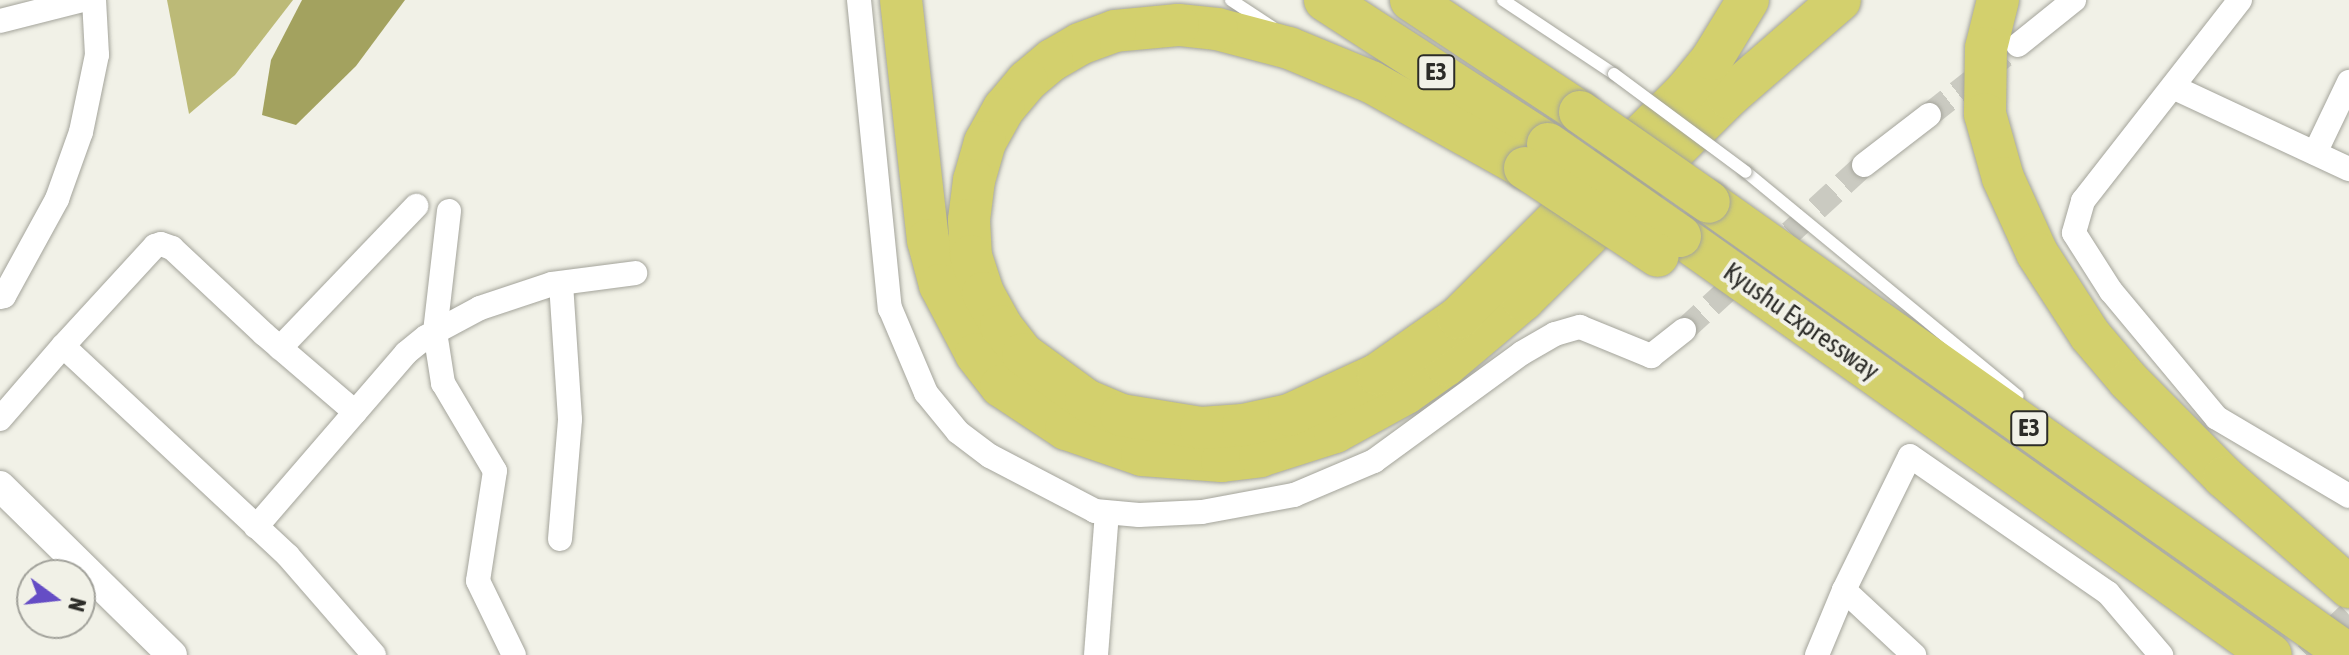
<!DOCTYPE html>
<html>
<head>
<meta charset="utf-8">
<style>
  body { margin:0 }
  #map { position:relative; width:2349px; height:655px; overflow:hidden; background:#f1f1e7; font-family:"Asap Condensed",sans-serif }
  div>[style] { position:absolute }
  .forest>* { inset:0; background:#bcba77 }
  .water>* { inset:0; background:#a3a25f }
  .minor-tunnel>* { height:24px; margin-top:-12px; transform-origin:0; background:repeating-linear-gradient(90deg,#cacac1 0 24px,transparent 0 36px) }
  .roads { filter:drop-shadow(0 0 2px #a4a49b) drop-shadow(0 0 2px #a4a49b) }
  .service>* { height:12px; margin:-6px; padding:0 6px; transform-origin:6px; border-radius:6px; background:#fff }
  .minor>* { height:24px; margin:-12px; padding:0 12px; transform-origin:12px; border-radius:12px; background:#fff }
  .tertiary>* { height:30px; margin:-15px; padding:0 15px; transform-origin:15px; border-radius:15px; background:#fff }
  .motorway>* { height:42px; margin:-21px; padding:0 21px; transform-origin:21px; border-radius:21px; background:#d3d06d }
  .bridges { filter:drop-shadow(0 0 2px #a4a49b) drop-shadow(0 0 2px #a4a49b) }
  .service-bridge>* { height:12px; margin:-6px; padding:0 6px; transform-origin:6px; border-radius:6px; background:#fff }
  .motorway-bridge>* { height:42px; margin:-21px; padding:0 21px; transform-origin:21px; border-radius:21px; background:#d3d06d }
  span { translate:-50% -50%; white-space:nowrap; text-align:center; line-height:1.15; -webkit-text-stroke:8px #f1f1e7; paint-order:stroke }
  .shield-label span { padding:2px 6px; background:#f1f1e7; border:2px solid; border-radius:6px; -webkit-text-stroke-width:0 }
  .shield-label { font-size:24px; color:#2c2c28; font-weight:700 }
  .street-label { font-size:26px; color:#2c2c28 }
  .north { position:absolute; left:16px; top:559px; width:80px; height:80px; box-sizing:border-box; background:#f1f1e7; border:2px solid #a2a29b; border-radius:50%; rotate:105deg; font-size:22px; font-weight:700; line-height:32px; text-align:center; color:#2c2c28 }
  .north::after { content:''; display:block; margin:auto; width:28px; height:36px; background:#654dc5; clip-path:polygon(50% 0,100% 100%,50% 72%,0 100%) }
</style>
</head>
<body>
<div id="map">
  <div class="forest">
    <i style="clip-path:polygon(167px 0,293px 0,235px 75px,189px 114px)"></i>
  </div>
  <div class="water">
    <i style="clip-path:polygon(302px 0,405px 0,356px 66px,296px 125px,262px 115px,271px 60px)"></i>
  </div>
  <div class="minor-tunnel">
    <i style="left:1929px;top:115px;width:113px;rotate:-38.2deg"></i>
    <i style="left:1684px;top:330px;width:244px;rotate:-42.5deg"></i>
    <i style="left:2306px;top:655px;width:59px;rotate:-43.6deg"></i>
  </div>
  <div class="roads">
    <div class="service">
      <i style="left:1231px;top:0;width:49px;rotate:33.4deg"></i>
      <i style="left:1503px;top:0;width:133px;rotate:33.7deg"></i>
      <i style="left:1746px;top:172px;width:352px;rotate:39.5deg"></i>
    </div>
    <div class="minor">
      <i style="left:859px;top:0;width:310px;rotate:84.3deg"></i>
      <i style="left:890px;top:308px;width:92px;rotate:67deg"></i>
      <i style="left:926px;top:393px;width:50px;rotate:50.6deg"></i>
      <i style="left:958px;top:432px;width:40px;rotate:37deg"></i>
      <i style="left:990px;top:456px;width:119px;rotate:27.6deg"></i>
      <i style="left:1095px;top:511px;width:44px;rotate:5.2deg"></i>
      <i style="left:1139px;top:515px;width:63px;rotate:-2.7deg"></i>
      <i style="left:1202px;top:512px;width:94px;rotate:-10.5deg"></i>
      <i style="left:1294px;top:495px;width:87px;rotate:-23deg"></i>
      <i style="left:1374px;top:461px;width:183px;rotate:-36.1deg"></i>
      <i style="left:1522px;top:353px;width:38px;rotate:-30deg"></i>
      <i style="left:1555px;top:334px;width:26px;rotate:-16deg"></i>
      <i style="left:1580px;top:327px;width:77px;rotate:22.2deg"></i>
      <i style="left:1651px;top:356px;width:42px;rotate:-38.2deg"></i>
      <i style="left:2240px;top:0;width:255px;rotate:128deg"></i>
      <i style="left:2083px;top:201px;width:33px;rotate:106deg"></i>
      <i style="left:2074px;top:233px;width:69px;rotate:57.5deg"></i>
      <i style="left:2111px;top:291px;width:165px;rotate:50.2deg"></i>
      <i style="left:2217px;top:418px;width:153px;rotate:30.6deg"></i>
      <i style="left:0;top:21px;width:86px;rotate:-14.2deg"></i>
      <i style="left:2018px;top:45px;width:72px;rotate:-38.8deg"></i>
      <i style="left:2175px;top:88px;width:192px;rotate:25deg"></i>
      <i style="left:2315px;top:153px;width:79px;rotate:-64.4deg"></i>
      <i style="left:1864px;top:165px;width:82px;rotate:-37.6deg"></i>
      <i style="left:449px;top:211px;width:122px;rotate:96.6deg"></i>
      <i style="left:435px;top:332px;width:52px;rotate:81.1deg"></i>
      <i style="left:443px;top:383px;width:102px;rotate:59.4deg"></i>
      <i style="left:495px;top:471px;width:111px;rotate:98.8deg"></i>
      <i style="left:478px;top:581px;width:82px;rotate:64.1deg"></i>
      <i style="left:0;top:297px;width:4px;rotate:-14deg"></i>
      <i style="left:4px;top:296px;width:111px;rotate:-61.3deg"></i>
      <i style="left:57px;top:199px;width:71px;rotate:-70.3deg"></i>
      <i style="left:81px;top:132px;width:79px;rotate:-78.3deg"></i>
      <i style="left:97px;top:55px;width:55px;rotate:-93.1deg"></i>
      <i style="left:63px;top:346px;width:308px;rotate:43deg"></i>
      <i style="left:288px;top:556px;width:131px;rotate:49deg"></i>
      <i style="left:280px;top:348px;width:197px;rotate:-46.2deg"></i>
      <i style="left:0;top:419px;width:96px;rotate:-49.2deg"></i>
      <i style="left:63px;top:346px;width:136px;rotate:-47.4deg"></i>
      <i style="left:155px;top:246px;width:6px;rotate:-18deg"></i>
      <i style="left:161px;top:244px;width:12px;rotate:20deg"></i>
      <i style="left:172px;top:248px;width:126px;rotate:43.1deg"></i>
      <i style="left:264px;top:334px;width:120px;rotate:40.6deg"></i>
      <i style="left:256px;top:527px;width:230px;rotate:-49.2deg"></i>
      <i style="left:406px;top:353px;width:26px;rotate:-39deg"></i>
      <i style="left:426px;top:337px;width:61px;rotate:-28.2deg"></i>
      <i style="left:480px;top:308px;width:76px;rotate:-18.4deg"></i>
      <i style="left:552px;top:284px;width:84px;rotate:-7.5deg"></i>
      <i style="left:560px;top:539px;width:120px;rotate:-85.2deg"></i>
      <i style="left:570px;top:419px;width:136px;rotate:-93.8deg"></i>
      <i style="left:1844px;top:590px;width:96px;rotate:42.9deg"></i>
      <i style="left:1096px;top:655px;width:142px;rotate:-85.6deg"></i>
      <i style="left:1817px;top:655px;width:70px;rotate:-67.4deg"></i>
      <i style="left:1844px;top:590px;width:149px;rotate:-63.8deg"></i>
      <i style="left:1910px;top:456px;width:241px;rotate:34.7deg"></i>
      <i style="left:2108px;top:593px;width:82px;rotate:49.5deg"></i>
    </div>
    <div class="tertiary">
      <i style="left:0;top:486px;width:241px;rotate:44.5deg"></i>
    </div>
    <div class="motorway">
      <i style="left:901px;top:0;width:242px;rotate:83.6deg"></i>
      <i style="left:928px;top:240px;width:47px;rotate:75.1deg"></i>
      <i style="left:940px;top:285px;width:78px;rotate:62.4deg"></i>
      <i style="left:976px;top:354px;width:41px;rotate:52deg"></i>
      <i style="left:1001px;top:386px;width:78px;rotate:33.5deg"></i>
      <i style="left:1066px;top:429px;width:80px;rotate:18.9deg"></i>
      <i style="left:1142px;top:455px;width:80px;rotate:4.3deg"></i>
      <i style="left:1222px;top:461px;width:38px;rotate:-7deg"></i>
      <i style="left:1260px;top:456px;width:79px;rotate:-17.7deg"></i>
      <i style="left:1335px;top:432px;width:81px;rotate:-28.8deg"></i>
      <i style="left:1406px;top:393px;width:49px;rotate:-35deg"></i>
      <i style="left:1446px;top:365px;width:101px;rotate:-40.2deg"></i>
      <i style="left:1523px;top:300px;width:289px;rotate:-44.7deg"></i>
      <i style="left:1728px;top:97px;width:148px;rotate:-40.9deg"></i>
      <i style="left:1325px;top:0;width:265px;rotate:32.9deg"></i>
      <i style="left:1411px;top:0;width:203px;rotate:33.5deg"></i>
      <i style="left:1998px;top:0;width:49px;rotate:104deg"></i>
      <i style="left:1986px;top:48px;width:66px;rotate:90.9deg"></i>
      <i style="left:1985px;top:114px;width:66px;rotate:74.3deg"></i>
      <i style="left:2003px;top:178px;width:82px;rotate:65.6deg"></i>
      <i style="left:2037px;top:253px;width:98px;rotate:57.1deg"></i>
      <i style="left:2090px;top:335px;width:60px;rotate:49.7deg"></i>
      <i style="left:2129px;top:381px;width:135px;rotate:45.3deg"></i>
      <i style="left:2224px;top:477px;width:167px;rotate:41.3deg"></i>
      <i style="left:1525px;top:168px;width:176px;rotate:-150.8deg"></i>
      <i style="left:1371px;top:82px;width:89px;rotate:-157.5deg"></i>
      <i style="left:1289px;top:48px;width:74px;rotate:-165.2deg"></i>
      <i style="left:1217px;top:29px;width:39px;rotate:-174deg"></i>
      <i style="left:1178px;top:25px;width:63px;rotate:174.6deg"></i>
      <i style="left:1115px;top:31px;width:37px;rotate:160deg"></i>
      <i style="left:1080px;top:44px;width:32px;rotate:150deg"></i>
      <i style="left:1052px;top:60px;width:33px;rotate:140deg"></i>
      <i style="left:1027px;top:81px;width:35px;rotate:130deg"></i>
      <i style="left:1004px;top:108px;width:39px;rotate:119deg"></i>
      <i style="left:985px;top:142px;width:40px;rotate:106deg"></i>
      <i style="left:974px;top:180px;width:40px;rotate:97.1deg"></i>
      <i style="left:969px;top:220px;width:36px;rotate:87deg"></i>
      <i style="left:971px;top:256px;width:39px;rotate:72deg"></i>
      <i style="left:983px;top:293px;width:38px;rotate:61deg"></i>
      <i style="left:1001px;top:326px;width:36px;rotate:52deg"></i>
      <i style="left:1023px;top:354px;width:78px;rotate:36.1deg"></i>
      <i style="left:1086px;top:400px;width:38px;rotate:23deg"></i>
      <i style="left:1121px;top:415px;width:81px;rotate:9.2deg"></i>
      <i style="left:1201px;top:428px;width:42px;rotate:-4.1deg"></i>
      <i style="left:1243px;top:425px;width:47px;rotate:-12.3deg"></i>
      <i style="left:1289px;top:415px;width:98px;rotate:-24.7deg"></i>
      <i style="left:1378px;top:374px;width:98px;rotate:-35deg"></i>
      <i style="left:1458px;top:318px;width:320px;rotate:-44.9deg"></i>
      <i style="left:1685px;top:92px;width:43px;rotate:-50.7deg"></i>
      <i style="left:1712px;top:59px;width:69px;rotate:-58.6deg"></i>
      <i style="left:1709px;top:202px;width:784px;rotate:35.29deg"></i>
      <i style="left:1680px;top:236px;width:724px;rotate:35.34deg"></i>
    </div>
  </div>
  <div class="bridges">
    <div class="service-bridge">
      <i style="left:1614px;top:74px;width:164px;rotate:36.6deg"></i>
    </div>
    <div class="motorway-bridge">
      <i style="left:1580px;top:112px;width:157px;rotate:34.9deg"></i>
      <i style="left:1548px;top:144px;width:161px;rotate:34.9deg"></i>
      <i style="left:1525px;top:168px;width:159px;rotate:33.5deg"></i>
    </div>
  </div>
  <div class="shield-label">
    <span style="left:1436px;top:72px">E3</span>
    <span style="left:2029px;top:428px">E3</span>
  </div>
  <div class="street-label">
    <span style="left:1801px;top:322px;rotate:35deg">Kyushu Expressway</span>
  </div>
  <div class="north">N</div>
</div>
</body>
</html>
